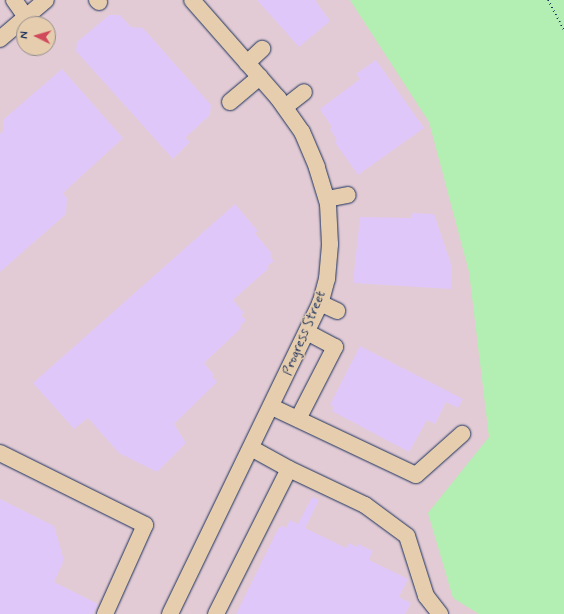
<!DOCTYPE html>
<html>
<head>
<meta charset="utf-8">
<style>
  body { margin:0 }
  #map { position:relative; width:564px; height:614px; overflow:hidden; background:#e3ccc4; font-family:Mynerve,sans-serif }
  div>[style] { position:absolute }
  .built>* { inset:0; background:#e2cbd4 }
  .green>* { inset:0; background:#b3eeb3 }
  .building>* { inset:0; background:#dfc8f9 }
  .path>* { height:2px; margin-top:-1px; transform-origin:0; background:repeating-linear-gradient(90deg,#1b2f5e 0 1px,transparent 0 4px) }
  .roads { filter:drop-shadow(0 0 1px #1b2f5e) drop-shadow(0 0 1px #1b2f5e) }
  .minor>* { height:16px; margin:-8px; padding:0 8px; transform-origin:8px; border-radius:8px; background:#e5cdad }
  span { translate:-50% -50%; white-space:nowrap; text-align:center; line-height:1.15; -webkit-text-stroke:3px #e5cdad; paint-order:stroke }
  .street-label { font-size:14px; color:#1b2f5e }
  .north { position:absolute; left:16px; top:16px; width:40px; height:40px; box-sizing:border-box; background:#e5cdad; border:1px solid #948e8d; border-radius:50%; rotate:275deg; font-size:11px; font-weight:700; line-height:16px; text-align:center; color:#1b2f5e }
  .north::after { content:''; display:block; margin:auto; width:14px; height:18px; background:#d1495b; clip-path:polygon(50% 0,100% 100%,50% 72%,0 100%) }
</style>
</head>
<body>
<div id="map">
  <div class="built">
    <i style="clip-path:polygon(evenodd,0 0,350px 0,429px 122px,469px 272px,489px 438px,428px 513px,453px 597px,479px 614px,0 614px,0 0,24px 24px,48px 24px,48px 48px,24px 48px,24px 24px)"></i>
  </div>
  <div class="green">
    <i style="clip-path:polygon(350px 0,564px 0,564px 614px,479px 614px,453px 598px,428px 513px,489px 437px,469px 272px,429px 122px)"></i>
  </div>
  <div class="building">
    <i style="clip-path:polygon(257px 0,315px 0,330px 21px,299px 47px)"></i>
    <i style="clip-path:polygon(109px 15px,120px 15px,131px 27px,143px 28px,211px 105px,210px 115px,185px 138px,190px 142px,173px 159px,76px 51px,77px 42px)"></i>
    <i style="clip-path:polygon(376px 60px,424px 128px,358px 175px,334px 141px,337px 140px,330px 129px,332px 127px,320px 109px,360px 79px,356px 74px)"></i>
    <i style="clip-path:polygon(62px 69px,123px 138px,63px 193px,67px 198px,66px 214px,0 272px,0 134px,3px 131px,4px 119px)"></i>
    <i style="clip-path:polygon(235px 204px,258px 231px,255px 233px,272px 254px,270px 256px,274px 261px,267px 266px,269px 268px,233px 300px,244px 313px,241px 315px,246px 320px,240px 326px,241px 328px,204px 363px,214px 375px,212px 376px,217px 382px,174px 424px,186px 443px,157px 472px,119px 453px,88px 418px,74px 429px,33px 383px)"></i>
    <i style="clip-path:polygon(412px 213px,434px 214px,452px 267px,451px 289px,353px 283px,360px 217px,412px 218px)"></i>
    <i style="clip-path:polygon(360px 346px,463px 399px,458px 408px,446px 402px,435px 424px,427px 420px,409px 452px,332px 411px,334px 407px,330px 405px)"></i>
    <i style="clip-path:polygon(312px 497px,319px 500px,305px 528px,346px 548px,349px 543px,357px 547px,358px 544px,373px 551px,369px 560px,408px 579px,399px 597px,411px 603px,405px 614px,236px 614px,278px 529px,282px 526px,286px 528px,290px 520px,298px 524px)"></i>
    <i style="clip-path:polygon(0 499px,54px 526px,64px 560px,54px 582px,98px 604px,93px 614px,0 614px)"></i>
  </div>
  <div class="path">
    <i style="left:548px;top:0;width:34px;rotate:62deg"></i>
  </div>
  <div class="roads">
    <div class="minor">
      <i style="left:14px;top:0;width:21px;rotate:55deg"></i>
      <i style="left:97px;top:0;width:3px;rotate:45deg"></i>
      <i style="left:0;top:39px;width:60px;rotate:-40.3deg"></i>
      <i style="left:247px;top:63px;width:21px;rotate:-43deg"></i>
      <i style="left:230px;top:102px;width:39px;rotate:-40deg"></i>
      <i style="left:285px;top:107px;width:24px;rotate:-38deg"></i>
      <i style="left:327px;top:199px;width:21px;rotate:-11deg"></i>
      <i style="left:320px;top:303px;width:19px;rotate:25deg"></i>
      <i style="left:272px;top:407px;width:159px;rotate:25.3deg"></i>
      <i style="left:416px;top:475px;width:62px;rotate:-41.7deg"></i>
      <i style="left:298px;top:419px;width:81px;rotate:-62.8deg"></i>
      <i style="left:335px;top:347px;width:32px;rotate:-152deg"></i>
      <i style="left:251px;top:448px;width:43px;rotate:28.9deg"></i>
      <i style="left:0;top:453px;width:162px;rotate:26.4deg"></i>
      <i style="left:145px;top:525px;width:98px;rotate:114.2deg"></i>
      <i style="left:170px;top:614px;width:348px;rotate:-64.2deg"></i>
      <i style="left:321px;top:301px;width:23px;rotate:-75deg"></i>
      <i style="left:327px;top:279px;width:35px;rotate:-85deg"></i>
      <i style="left:330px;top:244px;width:40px;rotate:-92.9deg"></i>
      <i style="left:328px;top:204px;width:39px;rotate:-107deg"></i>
      <i style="left:317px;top:167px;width:38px;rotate:-113deg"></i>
      <i style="left:302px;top:132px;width:42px;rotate:-125.2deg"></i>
      <i style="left:278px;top:98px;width:130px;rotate:-131.3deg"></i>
      <i style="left:216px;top:614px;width:162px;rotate:-63.3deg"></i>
      <i style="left:289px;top:469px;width:84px;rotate:25.3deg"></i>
      <i style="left:365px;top:505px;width:52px;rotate:36.4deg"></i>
      <i style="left:407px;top:536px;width:63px;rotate:72.4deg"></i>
      <i style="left:426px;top:596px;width:23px;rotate:52deg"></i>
    </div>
  </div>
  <div class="street-label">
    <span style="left:304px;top:333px;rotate:-67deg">Progress Street</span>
  </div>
  <div class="north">N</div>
</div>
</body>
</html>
